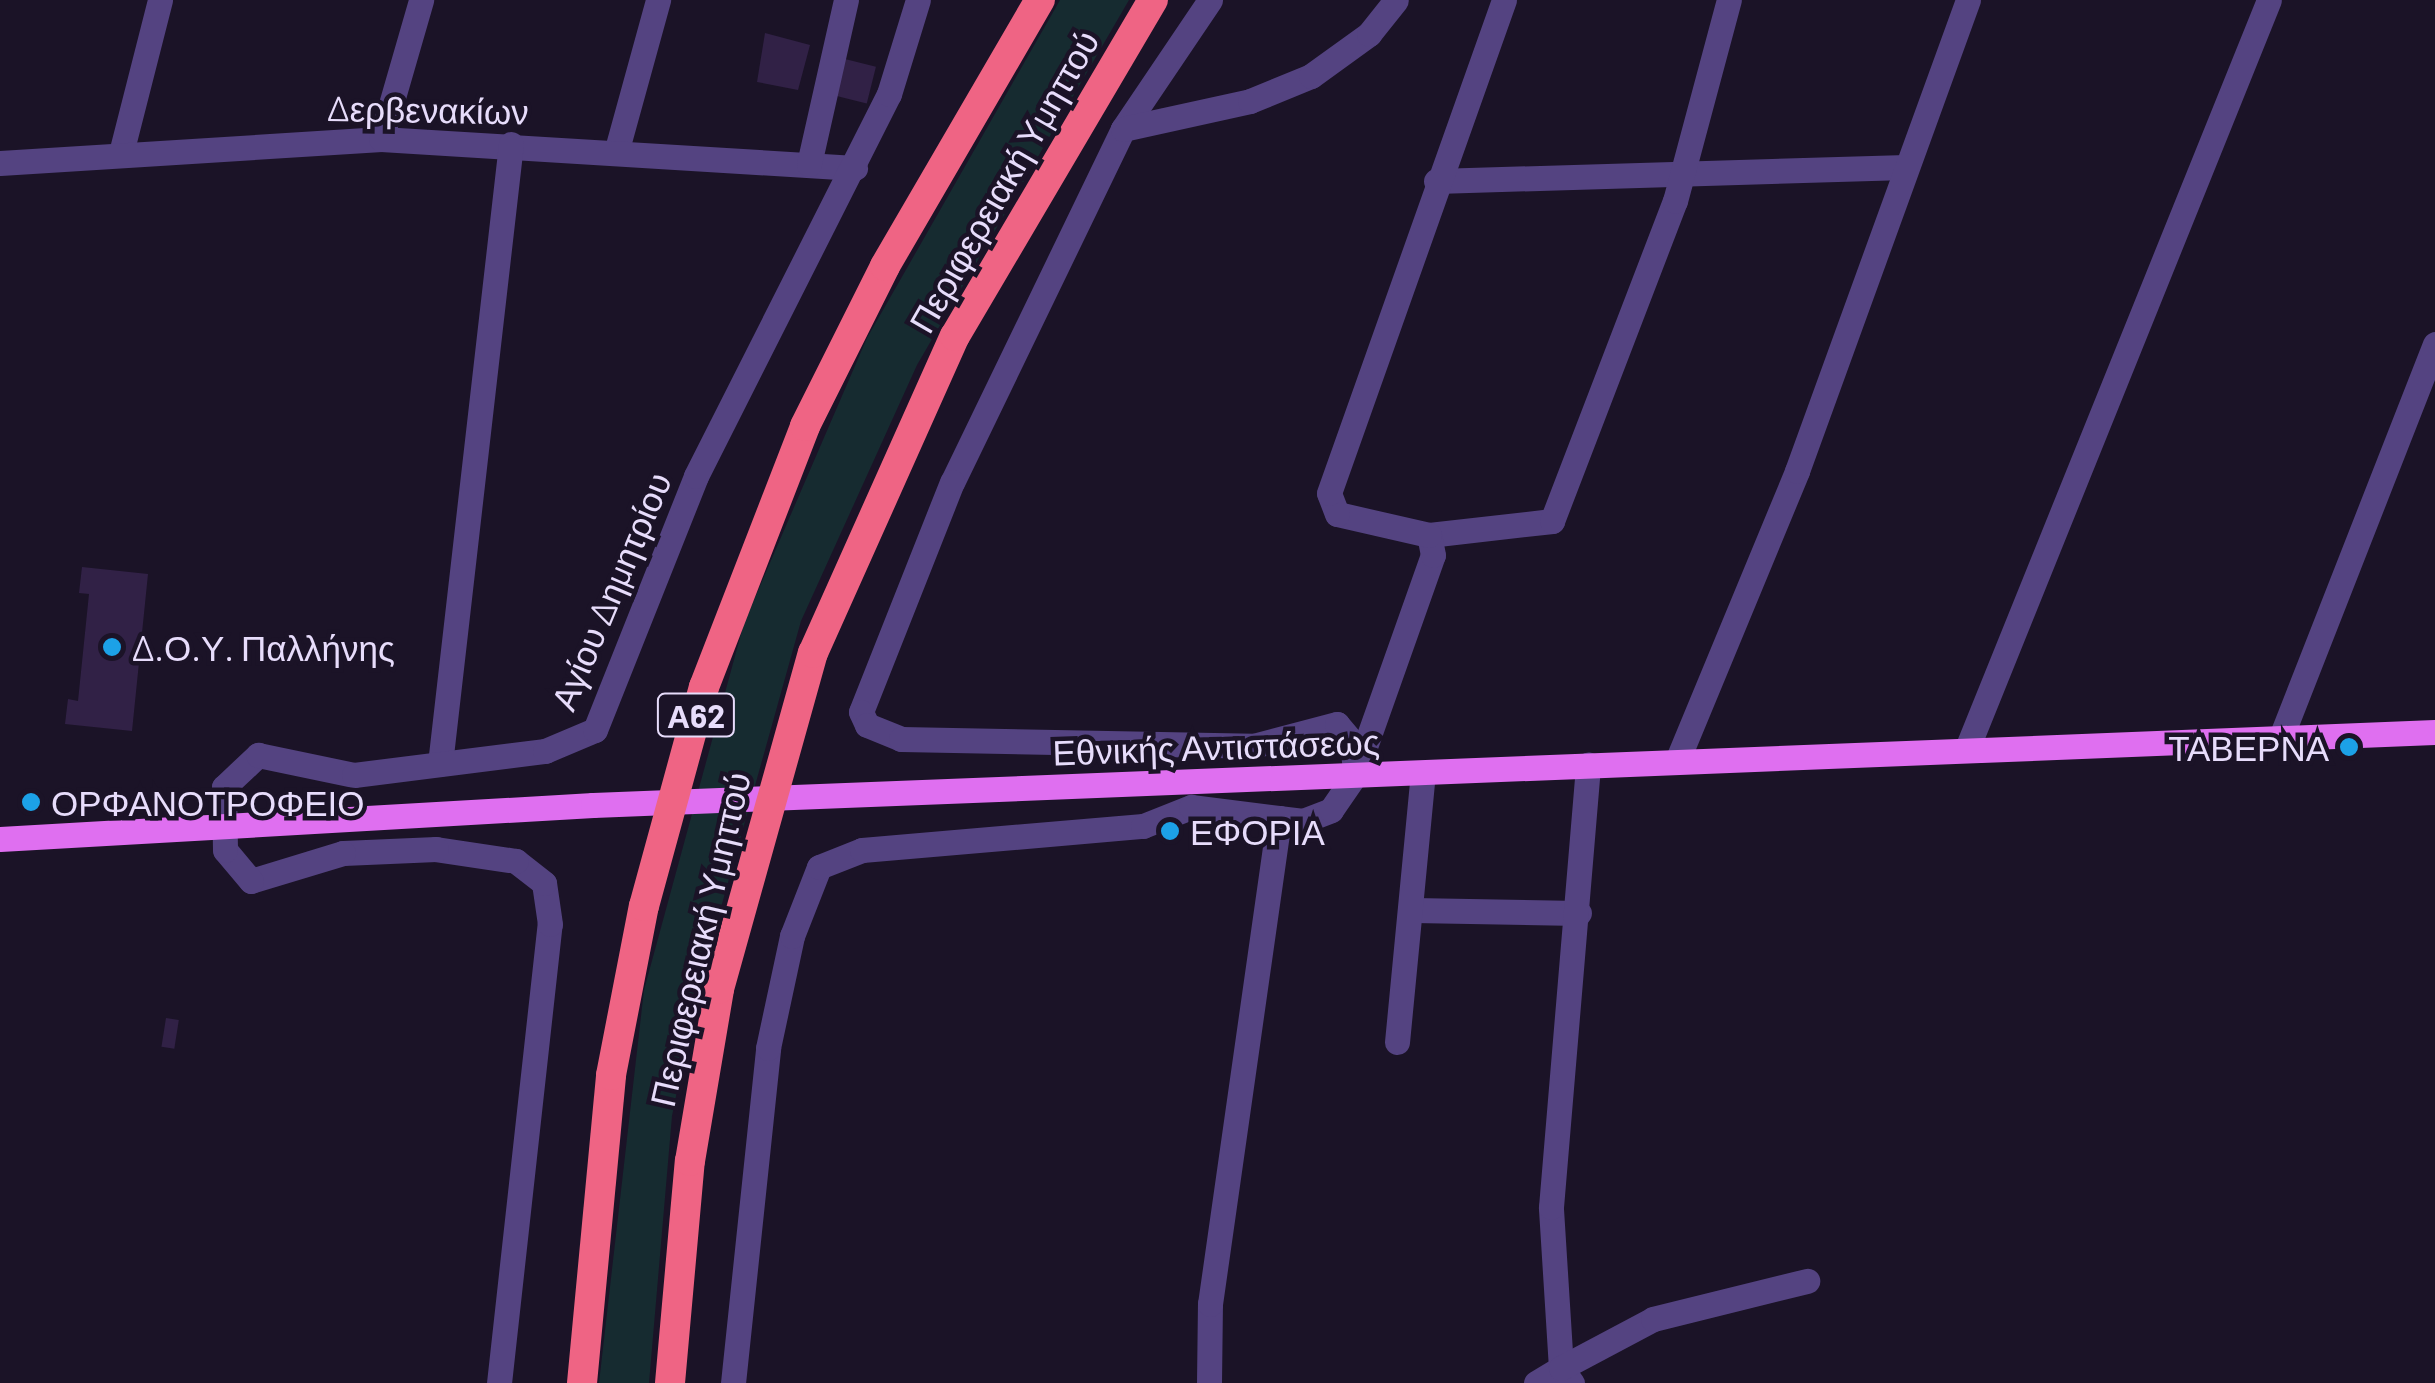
<!DOCTYPE html>
<html>
<head>
<meta charset="utf-8">
<style>
  body { margin:0 }
  #map { position:relative; width:2435px; height:1383px; overflow:hidden; background:#1b1327; font-family:Barlow,sans-serif }
  div>[style] { position:absolute }
  .green>* { inset:0; background:#162b30 }
  .building>* { inset:0; background:#312146; transform-origin:0 0 }
  .minor>* { height:25px; margin:-12.5px; padding:0 12.5px; transform-origin:12.5px; border-radius:12.5px; background:#544381 }
  .major>* { height:25px; margin:-12.5px; padding:0 12.5px; transform-origin:12.5px; border-radius:12.5px; background:#df6ff0 }
  .highway>* { height:30px; margin:-15px; padding:0 15px; transform-origin:15px; border-radius:15px; background:#ef6484 }
  .dots>* { width:28px; height:28px; translate:-50% -50%; box-sizing:border-box; border:5px solid #1b1327; border-radius:50% }
  span { translate:-50% -50%; white-space:nowrap; text-align:center; line-height:1.15; -webkit-text-stroke:9px #1b1327; paint-order:stroke }
  .shield-label span { padding:2px 8px; background:#1b1327; border:2px solid; border-radius:8px; -webkit-text-stroke-width:0 }
  .shield-label { font-size:32px; color:#e7dcfb; font-weight:700 }
  .street-label { font-size:35px; color:#e7dcfb }
  .poi-label { font-size:35px; color:#e7dcfb }
  .left { translate:0 -50%; text-align:left }
  .right { translate:-100% -50%; text-align:right }
</style>
</head>
<body>
<div id="map">
  <div class="green">
    <i style="clip-path:polygon(1060px 0,1129px 0,917px 365px,801px 621px,696px 997px,672px 1116px,649px 1383px,599px 1383px,644px 990px,744px 623px,867px 338px)"></i>
  </div>
  <div class="building">
    <i style="clip-path:polygon(765px 33px,810px 45px,798px 90px,757px 82px)"></i>
    <i style="left:841px;top:58px;width:36px;height:38px;rotate:14deg"></i>
    <i style="clip-path:polygon(82px 567px,148px 574px,132px 731px,65px 724px,68px 699px,78px 701px,89px 594px,79px 593px)"></i>
    <i style="left:166px;top:1018px;width:13px;height:29px;rotate:9deg"></i>
  </div>
  <div class="minor">
    <i style="left:1210px;top:0;width:156px;rotate:124deg"></i>
    <i style="left:1123px;top:129px;width:392px;rotate:115.8deg"></i>
    <i style="left:952px;top:482px;width:247px;rotate:111.6deg"></i>
    <i style="left:861px;top:712px;width:14px;rotate:65deg"></i>
    <i style="left:867px;top:725px;width:37px;rotate:22deg"></i>
    <i style="left:901px;top:739px;width:352px;rotate:1.1deg"></i>
    <i style="left:1253px;top:746px;width:87px;rotate:-14.7deg"></i>
    <i style="left:1337px;top:724px;width:23px;rotate:50deg"></i>
    <i style="left:1352px;top:742px;width:28px;rotate:84deg"></i>
    <i style="left:1123px;top:129px;width:130px;rotate:-12.4deg"></i>
    <i style="left:1250px;top:101px;width:66px;rotate:-22.3deg"></i>
    <i style="left:1311px;top:76px;width:72px;rotate:-35.9deg"></i>
    <i style="left:1369px;top:34px;width:43px;rotate:-51.5deg"></i>
    <i style="left:381px;top:139px;width:145px;rotate:-73.9deg"></i>
    <i style="left:617px;top:149px;width:155px;rotate:-74.6deg"></i>
    <i style="left:121px;top:153px;width:158px;rotate:-75.7deg"></i>
    <i style="left:0;top:163px;width:382px;rotate:-3.6deg"></i>
    <i style="left:381px;top:139px;width:475px;rotate:3.5deg"></i>
    <i style="left:809px;top:164px;width:168px;rotate:-77.3deg"></i>
    <i style="left:1436px;top:181px;width:470px;rotate:-1.7deg"></i>
    <i style="left:1429px;top:535px;width:124px;rotate:-6.5deg"></i>
    <i style="left:1552px;top:521px;width:343px;rotate:-69deg"></i>
    <i style="left:1675px;top:201px;width:208px;rotate:-75deg"></i>
    <i style="left:2281px;top:737px;width:422px;rotate:-68.6deg"></i>
    <i style="left:1968px;top:746px;width:804px;rotate:-68.03deg"></i>
    <i style="left:1677px;top:761px;width:314px;rotate:-67.5deg"></i>
    <i style="left:1797px;top:471px;width:501px;rotate:-70.05deg"></i>
    <i style="left:440px;top:764px;width:624px;rotate:-83.47deg"></i>
    <i style="left:1413px;top:910px;width:166px;rotate:1deg"></i>
    <i style="left:1397px;top:1042px;width:270px;rotate:-84.5deg"></i>
    <i style="left:499px;top:1383px;width:462px;rotate:-83.7deg"></i>
    <i style="left:550px;top:924px;width:41px;rotate:-98.3deg"></i>
    <i style="left:544px;top:883px;width:36px;rotate:-142deg"></i>
    <i style="left:516px;top:861px;width:81px;rotate:-171.5deg"></i>
    <i style="left:436px;top:849px;width:93px;rotate:177.5deg"></i>
    <i style="left:343px;top:853px;width:96px;rotate:163.1deg"></i>
    <i style="left:251px;top:881px;width:40px;rotate:-130deg"></i>
    <i style="left:225px;top:850px;width:63px;rotate:-90.9deg"></i>
    <i style="left:224px;top:787px;width:47px;rotate:-43.3deg"></i>
    <i style="left:258px;top:755px;width:98px;rotate:11.8deg"></i>
    <i style="left:354px;top:775px;width:193px;rotate:-7.2deg"></i>
    <i style="left:545px;top:751px;width:54px;rotate:-22.8deg"></i>
    <i style="left:595px;top:730px;width:273px;rotate:-68.3deg"></i>
    <i style="left:696px;top:476px;width:428px;rotate:-63.2deg"></i>
    <i style="left:889px;top:94px;width:98px;rotate:-72.9deg"></i>
    <i style="left:733px;top:1383px;width:337px;rotate:-84deg"></i>
    <i style="left:768px;top:1048px;width:115px;rotate:-77.9deg"></i>
    <i style="left:792px;top:936px;width:74px;rotate:-68.6deg"></i>
    <i style="left:819px;top:867px;width:46px;rotate:-21.6deg"></i>
    <i style="left:862px;top:850px;width:282px;rotate:-4.9deg"></i>
    <i style="left:1143px;top:826px;width:52px;rotate:-21.6deg"></i>
    <i style="left:1191px;top:807px;width:113px;rotate:7.1deg"></i>
    <i style="left:1303px;top:821px;width:30px;rotate:-21deg"></i>
    <i style="left:1331px;top:810px;width:42px;rotate:-55.6deg"></i>
    <i style="left:1355px;top:775px;width:233px;rotate:-70.5deg"></i>
    <i style="left:1433px;top:555px;width:20px;rotate:-101deg"></i>
    <i style="left:1429px;top:535px;width:94px;rotate:-167.1deg"></i>
    <i style="left:1337px;top:514px;width:22px;rotate:-111deg"></i>
    <i style="left:1329px;top:493px;width:523px;rotate:-70.46deg"></i>
    <i style="left:1209px;top:1383px;width:79px;rotate:-89.3deg"></i>
    <i style="left:1210px;top:1304px;width:491px;rotate:-81.9deg"></i>
    <i style="left:1536px;top:1383px;width:29px;rotate:-31deg"></i>
    <i style="left:1561px;top:1368px;width:161px;rotate:-93.6deg"></i>
    <i style="left:1551px;top:1207px;width:444px;rotate:-85.2deg"></i>
    <i style="left:1572px;top:1383px;width:19px;rotate:-126deg"></i>
    <i style="left:1561px;top:1368px;width:104px;rotate:-28deg"></i>
    <i style="left:1653px;top:1319px;width:159px;rotate:-13.9deg"></i>
  </div>
  <div class="major">
    <i style="left:0;top:839px;width:594px;rotate:-3.28deg"></i>
    <i style="left:593px;top:805px;width:1843px;rotate:-2.27deg"></i>
  </div>
  <div class="highway">
    <i style="left:582px;top:1383px;width:309px;rotate:-84.6deg"></i>
    <i style="left:611px;top:1075px;width:172px;rotate:-79deg"></i>
    <i style="left:644px;top:906px;width:227px;rotate:-74.7deg"></i>
    <i style="left:704px;top:687px;width:280px;rotate:-68.8deg"></i>
    <i style="left:805px;top:426px;width:179px;rotate:-63.4deg"></i>
    <i style="left:885px;top:266px;width:308px;rotate:-59.8deg"></i>
    <i style="left:670px;top:1383px;width:223px;rotate:-84.9deg"></i>
    <i style="left:690px;top:1161px;width:174px;rotate:-80.4deg"></i>
    <i style="left:719px;top:989px;width:349px;rotate:-74.4deg"></i>
    <i style="left:813px;top:653px;width:347px;rotate:-65.9deg"></i>
    <i style="left:955px;top:336px;width:390px;rotate:-59.5deg"></i>
  </div>
  <div class="dots">
    <i style="left:112px;top:647px;background:#1ca1e7"></i>
    <i style="left:2349px;top:747px;background:#1ca1e7"></i>
    <i style="left:31px;top:802px;background:#1ca1e7"></i>
    <i style="left:1170px;top:831px;background:#1ca1e7"></i>
  </div>
  <div class="shield-label">
    <span style="left:696px;top:715px">Α62</span>
  </div>
  <div class="street-label">
    <span style="left:428px;top:109px;rotate:1deg">Δερβενακίων</span>
    <span style="left:1003px;top:181px;rotate:-60deg">Περιφερειακή Υμηττού</span>
    <span style="left:610px;top:591px;rotate:-67deg">Αγίου Δημητρίου</span>
    <span style="left:1216px;top:746px;rotate:-2deg">Εθνικής Αντιστάσεως</span>
    <span style="left:699px;top:939px;rotate:-77deg">Περιφερειακή Υμηττού</span>
  </div>
  <div class="poi-label">
    <span class="left" style="left:132px;top:647px">Δ.Ο.Υ. Παλλήνης</span>
    <span class="right" style="left:2329px;top:747px">ΤΑΒΕΡΝΑ</span>
    <span class="left" style="left:51px;top:802px">ΟΡΦΑΝΟΤΡΟΦΕΙΟ</span>
    <span class="left" style="left:1190px;top:831px">ΕΦΟΡΙΑ</span>
  </div>
</div>
</body>
</html>
